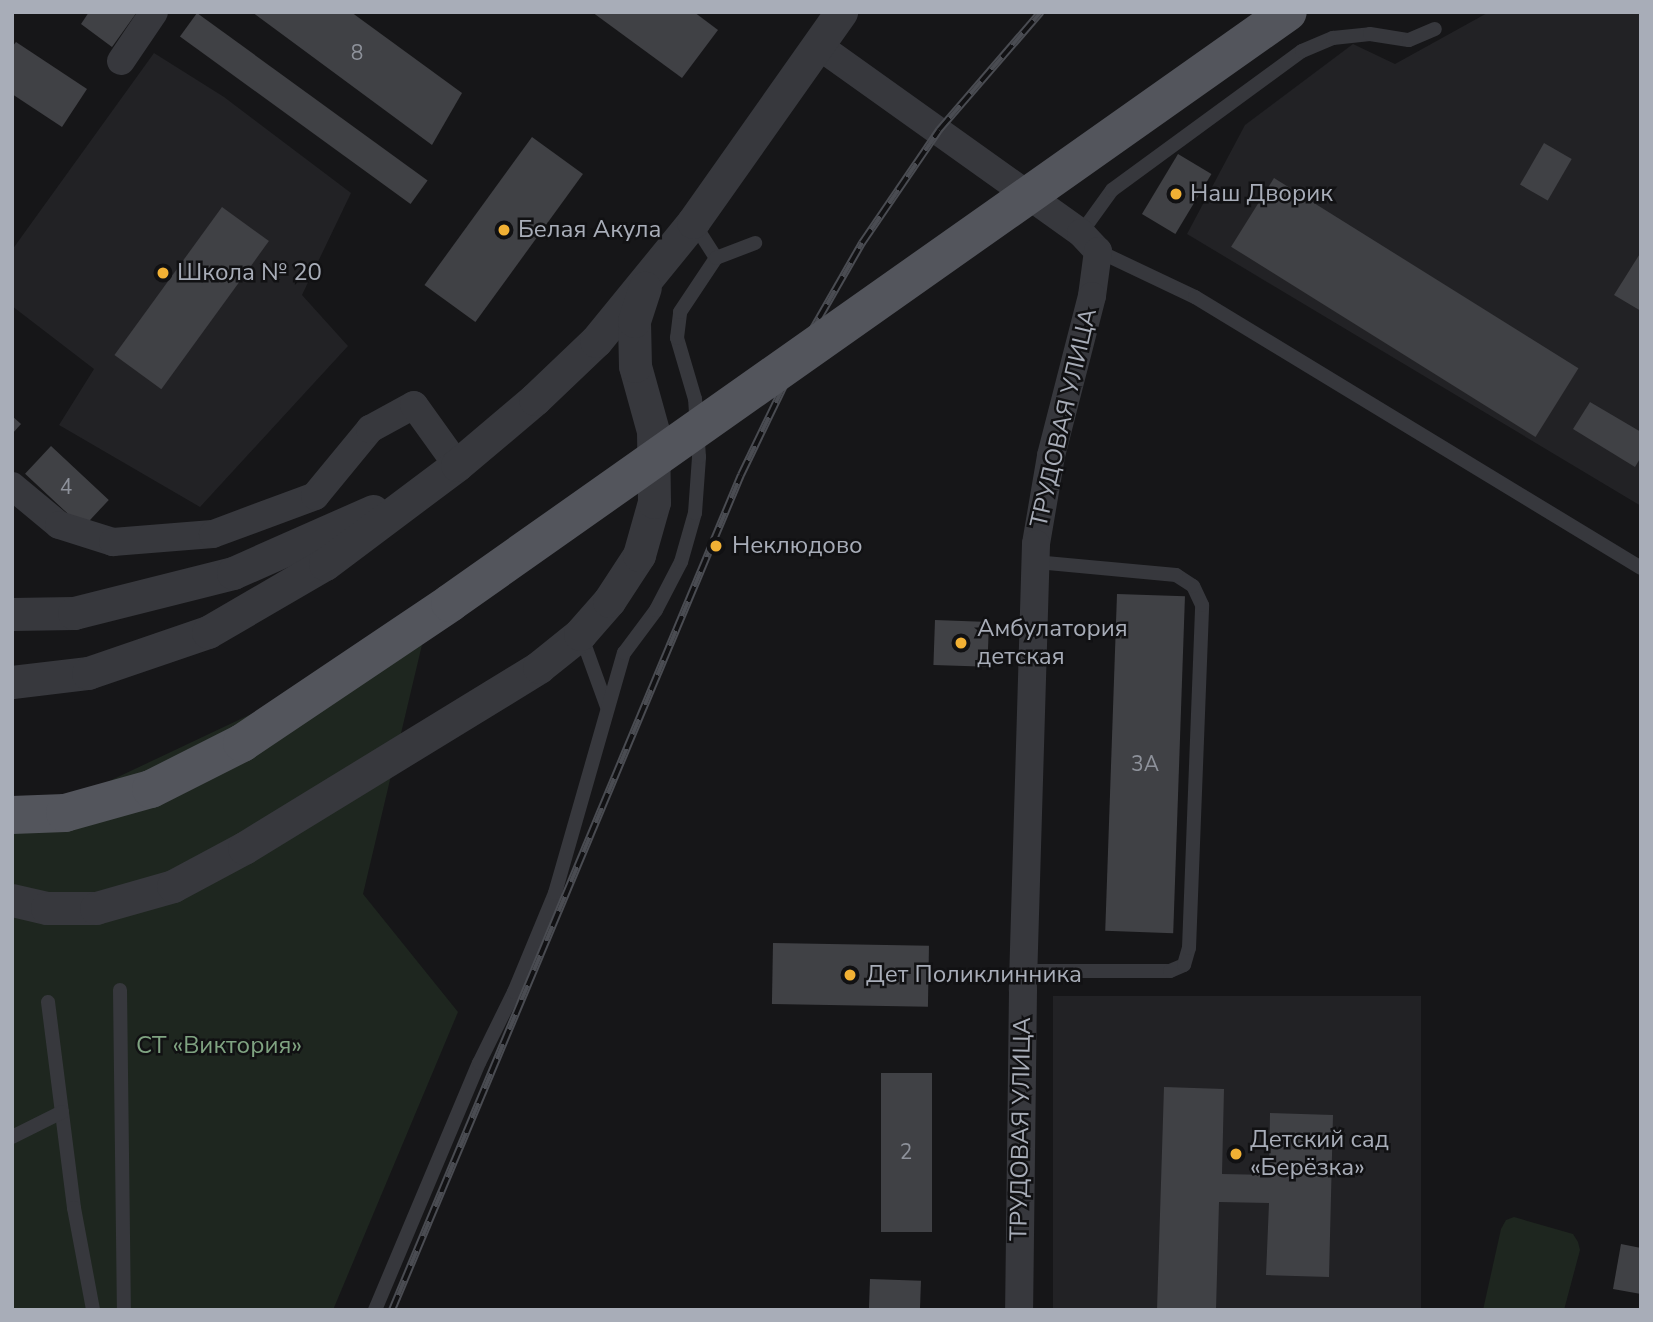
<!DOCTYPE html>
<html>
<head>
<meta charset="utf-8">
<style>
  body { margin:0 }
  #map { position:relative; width:1653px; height:1322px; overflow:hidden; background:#161618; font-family:"Nunito Sans",sans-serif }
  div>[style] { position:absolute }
  .built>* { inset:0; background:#222225; transform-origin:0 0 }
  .green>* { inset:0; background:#1e261f }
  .building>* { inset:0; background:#404145; transform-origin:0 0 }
  .service>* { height:14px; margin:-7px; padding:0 7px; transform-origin:7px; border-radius:7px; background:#37383d }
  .minor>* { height:28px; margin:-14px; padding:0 14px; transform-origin:14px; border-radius:14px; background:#37383d }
  .tertiary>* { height:33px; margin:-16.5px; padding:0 16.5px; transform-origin:16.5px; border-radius:16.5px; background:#37383d }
  .primary>* { height:38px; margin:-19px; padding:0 19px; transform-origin:19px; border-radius:19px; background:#53555c }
  .rail>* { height:8px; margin-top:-4px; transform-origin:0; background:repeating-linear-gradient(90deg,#111113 0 16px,#4a4c52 0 32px); box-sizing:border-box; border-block:2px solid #4a4c52 }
  .primary-bridge>* { height:38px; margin:-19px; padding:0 19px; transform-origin:19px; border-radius:19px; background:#53555c }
  .dots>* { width:19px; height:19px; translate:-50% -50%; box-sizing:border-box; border:4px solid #111113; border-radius:50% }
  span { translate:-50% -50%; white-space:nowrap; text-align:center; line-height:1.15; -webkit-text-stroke:5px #111113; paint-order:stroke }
  .number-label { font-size:21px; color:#8e929b }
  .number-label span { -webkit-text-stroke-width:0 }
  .poi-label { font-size:24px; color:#a8adb8 }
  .left { translate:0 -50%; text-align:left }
  .street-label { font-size:24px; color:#a8adb8 }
  .park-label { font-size:24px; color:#7fa381 }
  .frame { position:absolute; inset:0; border:14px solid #a8adb8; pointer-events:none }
</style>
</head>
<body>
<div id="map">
  <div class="built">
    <i style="clip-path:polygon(1489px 12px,1641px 12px,1641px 506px,1187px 234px,1245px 125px,1353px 44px,1395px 64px)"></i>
    <i style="clip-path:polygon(154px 53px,224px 97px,351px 193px,302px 295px,348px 346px,200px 507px,59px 425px,94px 369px,12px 306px,12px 250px)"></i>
    <i style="left:1053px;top:996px;width:368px;height:314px"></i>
  </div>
  <div class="green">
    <i style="clip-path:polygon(425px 632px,363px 894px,458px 1012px,333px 1310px,12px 1310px,12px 827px)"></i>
    <i style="clip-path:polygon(1514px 1217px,1573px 1234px,1578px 1242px,1580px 1250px,1564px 1310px,1483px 1310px,1501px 1229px,1506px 1220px)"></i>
  </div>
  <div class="building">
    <i style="clip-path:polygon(89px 12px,137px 12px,112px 47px,81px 24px)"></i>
    <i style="clip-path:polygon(252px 12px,351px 12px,462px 93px,432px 145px)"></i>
    <i style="clip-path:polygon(592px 12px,694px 12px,718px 30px,682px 78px)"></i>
    <i style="left:197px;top:13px;width:285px;height:29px;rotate:36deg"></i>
    <i style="clip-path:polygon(16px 42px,87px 89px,62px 127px,12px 94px,12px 47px)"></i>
    <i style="left:532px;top:137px;width:63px;height:183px;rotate:36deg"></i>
    <i style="left:1544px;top:143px;width:32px;height:48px;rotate:30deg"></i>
    <i style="left:1178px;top:154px;width:39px;height:70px;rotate:31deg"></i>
    <i style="left:1274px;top:178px;width:359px;height:81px;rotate:32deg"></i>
    <i style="left:222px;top:207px;width:58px;height:183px;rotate:36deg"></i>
    <i style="clip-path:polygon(1641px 252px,1641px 311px,1614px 295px)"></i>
    <i style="clip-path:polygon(1590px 402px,1641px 432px,1641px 457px,1635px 467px,1573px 429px)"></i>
    <i style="clip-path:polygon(12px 416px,21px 424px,12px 434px)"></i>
    <i style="left:51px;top:446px;width:79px;height:38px;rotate:43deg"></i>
    <i style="left:1117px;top:594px;width:68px;height:337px;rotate:2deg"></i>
    <i style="left:935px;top:620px;width:54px;height:45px;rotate:2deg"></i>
    <i style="left:773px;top:943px;width:156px;height:61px;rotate:1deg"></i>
    <i style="left:881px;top:1073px;width:51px;height:159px"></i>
    <i style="clip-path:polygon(1164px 1087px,1224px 1089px,1222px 1174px,1269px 1175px,1270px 1113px,1333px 1115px,1329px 1277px,1266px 1275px,1269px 1203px,1219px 1202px,1216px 1310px,1157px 1310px)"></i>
    <i style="clip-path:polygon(1621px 1244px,1641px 1248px,1641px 1294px,1613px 1289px)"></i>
    <i style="left:870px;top:1279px;width:51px;height:31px;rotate:2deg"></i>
  </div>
  <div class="service">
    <i style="left:693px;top:222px;width:43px;rotate:57.4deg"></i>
    <i style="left:1081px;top:233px;width:53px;rotate:-54.2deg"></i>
    <i style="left:1112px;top:190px;width:235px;rotate:-36.2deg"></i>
    <i style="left:1302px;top:51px;width:34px;rotate:-23deg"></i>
    <i style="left:1333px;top:38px;width:37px;rotate:-6deg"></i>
    <i style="left:1370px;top:34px;width:39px;rotate:9deg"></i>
    <i style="left:1409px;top:40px;width:28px;rotate:-23deg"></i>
    <i style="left:1098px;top:251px;width:107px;rotate:25.4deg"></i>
    <i style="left:1195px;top:297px;width:522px;rotate:31.28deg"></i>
    <i style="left:581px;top:635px;width:77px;rotate:70.1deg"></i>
    <i style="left:1024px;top:971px;width:146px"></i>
    <i style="left:1170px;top:971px;width:15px;rotate:-23deg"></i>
    <i style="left:1184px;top:965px;width:18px;rotate:-74deg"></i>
    <i style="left:1189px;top:948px;width:343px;rotate:-87.8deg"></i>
    <i style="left:1202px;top:605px;width:21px;rotate:-115deg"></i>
    <i style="left:1193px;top:586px;width:20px;rotate:-147deg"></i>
    <i style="left:1176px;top:575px;width:142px;rotate:-174.7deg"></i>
    <i style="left:120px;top:990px;width:320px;rotate:89.3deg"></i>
    <i style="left:48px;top:1002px;width:208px;rotate:82.8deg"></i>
    <i style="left:74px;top:1208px;width:104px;rotate:79.4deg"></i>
    <i style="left:12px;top:1137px;width:56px;rotate:-26.6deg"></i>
    <i style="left:375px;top:1310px;width:268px;rotate:-67.2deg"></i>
    <i style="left:479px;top:1063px;width:79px;rotate:-63.8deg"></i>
    <i style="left:514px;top:992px;width:107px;rotate:-67.5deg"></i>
    <i style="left:555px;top:893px;width:250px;rotate:-74deg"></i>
    <i style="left:624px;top:653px;width:54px;rotate:-53.3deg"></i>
    <i style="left:656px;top:610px;width:54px;rotate:-62.5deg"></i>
    <i style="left:681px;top:562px;width:51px;rotate:-74.1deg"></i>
    <i style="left:695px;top:513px;width:56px;rotate:-85.9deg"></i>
    <i style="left:699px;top:457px;width:58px;rotate:-93.9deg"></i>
    <i style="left:695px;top:399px;width:64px;rotate:-106.4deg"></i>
    <i style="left:677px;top:338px;width:26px;rotate:-83deg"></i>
    <i style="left:680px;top:312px;width:65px;rotate:-56.3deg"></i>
    <i style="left:716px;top:258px;width:42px;rotate:-21deg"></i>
  </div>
  <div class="minor">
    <i style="left:819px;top:46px;width:322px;rotate:35.5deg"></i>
    <i style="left:1081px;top:233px;width:25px;rotate:47deg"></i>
    <i style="left:1098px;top:251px;width:45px;rotate:97.6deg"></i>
    <i style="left:1092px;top:296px;width:165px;rotate:104.4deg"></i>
    <i style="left:1051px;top:456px;width:89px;rotate:99.7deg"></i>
    <i style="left:1036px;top:544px;width:446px;rotate:91.7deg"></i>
    <i style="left:1023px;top:990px;width:320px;rotate:90.7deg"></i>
    <i style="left:121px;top:61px;width:59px;rotate:-56deg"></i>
    <i style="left:12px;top:486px;width:61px;rotate:39.7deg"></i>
    <i style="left:59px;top:525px;width:57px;rotate:17.5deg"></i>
    <i style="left:113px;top:542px;width:100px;rotate:-4.6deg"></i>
    <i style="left:213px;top:534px;width:109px;rotate:-20.4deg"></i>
    <i style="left:315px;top:496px;width:87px;rotate:-50.6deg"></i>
    <i style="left:370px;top:429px;width:50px;rotate:-28.6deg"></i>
    <i style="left:414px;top:405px;width:74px;rotate:54.4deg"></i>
  </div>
  <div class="tertiary">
    <i style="left:12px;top:614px;width:62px;rotate:-0.9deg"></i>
    <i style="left:74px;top:613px;width:164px;rotate:-14.1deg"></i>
    <i style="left:233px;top:573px;width:153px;rotate:-23.9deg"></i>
    <i style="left:12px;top:682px;width:77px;rotate:-6.8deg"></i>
    <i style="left:88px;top:673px;width:127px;rotate:-18.9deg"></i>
    <i style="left:208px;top:632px;width:135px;rotate:-30.2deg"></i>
    <i style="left:325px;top:564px;width:165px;rotate:-36.9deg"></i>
    <i style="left:457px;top:465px;width:102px;rotate:-40.2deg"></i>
    <i style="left:535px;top:399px;width:84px;rotate:-43.6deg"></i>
    <i style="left:596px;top:341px;width:154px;rotate:-50.8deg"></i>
    <i style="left:693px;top:222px;width:257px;rotate:-54.8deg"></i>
    <i style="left:12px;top:900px;width:36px;rotate:13deg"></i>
    <i style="left:47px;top:908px;width:49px"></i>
    <i style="left:96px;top:908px;width:80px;rotate:-15.9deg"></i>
    <i style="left:173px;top:886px;width:81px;rotate:-28.2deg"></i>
    <i style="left:244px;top:848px;width:346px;rotate:-31.5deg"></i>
    <i style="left:539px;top:667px;width:53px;rotate:-38.8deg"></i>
    <i style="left:580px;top:634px;width:44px;rotate:-48.7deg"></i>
    <i style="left:609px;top:601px;width:55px;rotate:-56.9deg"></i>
    <i style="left:639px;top:555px;width:55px;rotate:-74.2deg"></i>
    <i style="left:654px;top:502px;width:71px;rotate:-90.8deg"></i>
    <i style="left:653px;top:431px;width:67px;rotate:-105.5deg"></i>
    <i style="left:635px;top:366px;width:45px;rotate:-91.3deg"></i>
    <i style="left:634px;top:321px;width:35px;rotate:-72deg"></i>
  </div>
  <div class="primary">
    <i style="left:12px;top:815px;width:53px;rotate:-2.2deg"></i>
    <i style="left:65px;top:813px;width:89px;rotate:-15.6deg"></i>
    <i style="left:151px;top:789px;width:102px;rotate:-26.8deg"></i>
    <i style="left:242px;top:743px;width:251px;rotate:-33.9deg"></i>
  </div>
  <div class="rail">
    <i style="left:392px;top:1310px;width:905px;rotate:-67.32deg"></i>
    <i style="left:741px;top:475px;width:143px;rotate:-64.3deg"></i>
    <i style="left:803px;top:346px;width:119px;rotate:-60.2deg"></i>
    <i style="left:862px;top:243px;width:137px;rotate:-55.7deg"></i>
    <i style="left:939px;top:130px;width:156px;rotate:-49.2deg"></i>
  </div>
  <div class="primary-bridge">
    <i style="left:450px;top:603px;width:1025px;rotate:-35.19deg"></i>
  </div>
  <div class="dots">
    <i style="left:1176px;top:194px;background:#f2b134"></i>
    <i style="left:504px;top:230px;background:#f2b134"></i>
    <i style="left:163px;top:273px;background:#f2b134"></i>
    <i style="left:716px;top:546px;background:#f2b134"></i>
    <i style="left:961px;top:643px;background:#f2b134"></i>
    <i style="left:850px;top:975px;background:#f2b134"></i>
    <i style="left:1236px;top:1154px;background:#f2b134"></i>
  </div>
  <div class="number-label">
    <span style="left:357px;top:53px">8</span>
    <span style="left:66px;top:487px">4</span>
    <span style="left:1145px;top:764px">3А</span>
    <span style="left:906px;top:1152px">2</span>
  </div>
  <div class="poi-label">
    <span class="left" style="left:1190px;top:194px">Наш Дворик</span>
    <span class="left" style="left:518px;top:230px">Белая Акула</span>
    <span class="left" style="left:177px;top:273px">Школа № 20</span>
    <span class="left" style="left:732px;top:546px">Неклюдово</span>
    <span class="left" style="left:977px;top:643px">Амбулатория<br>детская</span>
    <span class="left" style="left:866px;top:975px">Дет Поликлинника</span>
    <span class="left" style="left:1250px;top:1154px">Детский сад<br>«Берёзка»</span>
  </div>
  <div class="street-label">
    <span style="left:1064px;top:418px;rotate:-77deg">ТРУДОВАЯ УЛИЦА</span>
    <span style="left:1021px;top:1129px;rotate:-89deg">ТРУДОВАЯ УЛИЦА</span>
  </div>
  <div class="park-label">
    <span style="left:219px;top:1046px">СТ «Виктория»</span>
  </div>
  <div class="frame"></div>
</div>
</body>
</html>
